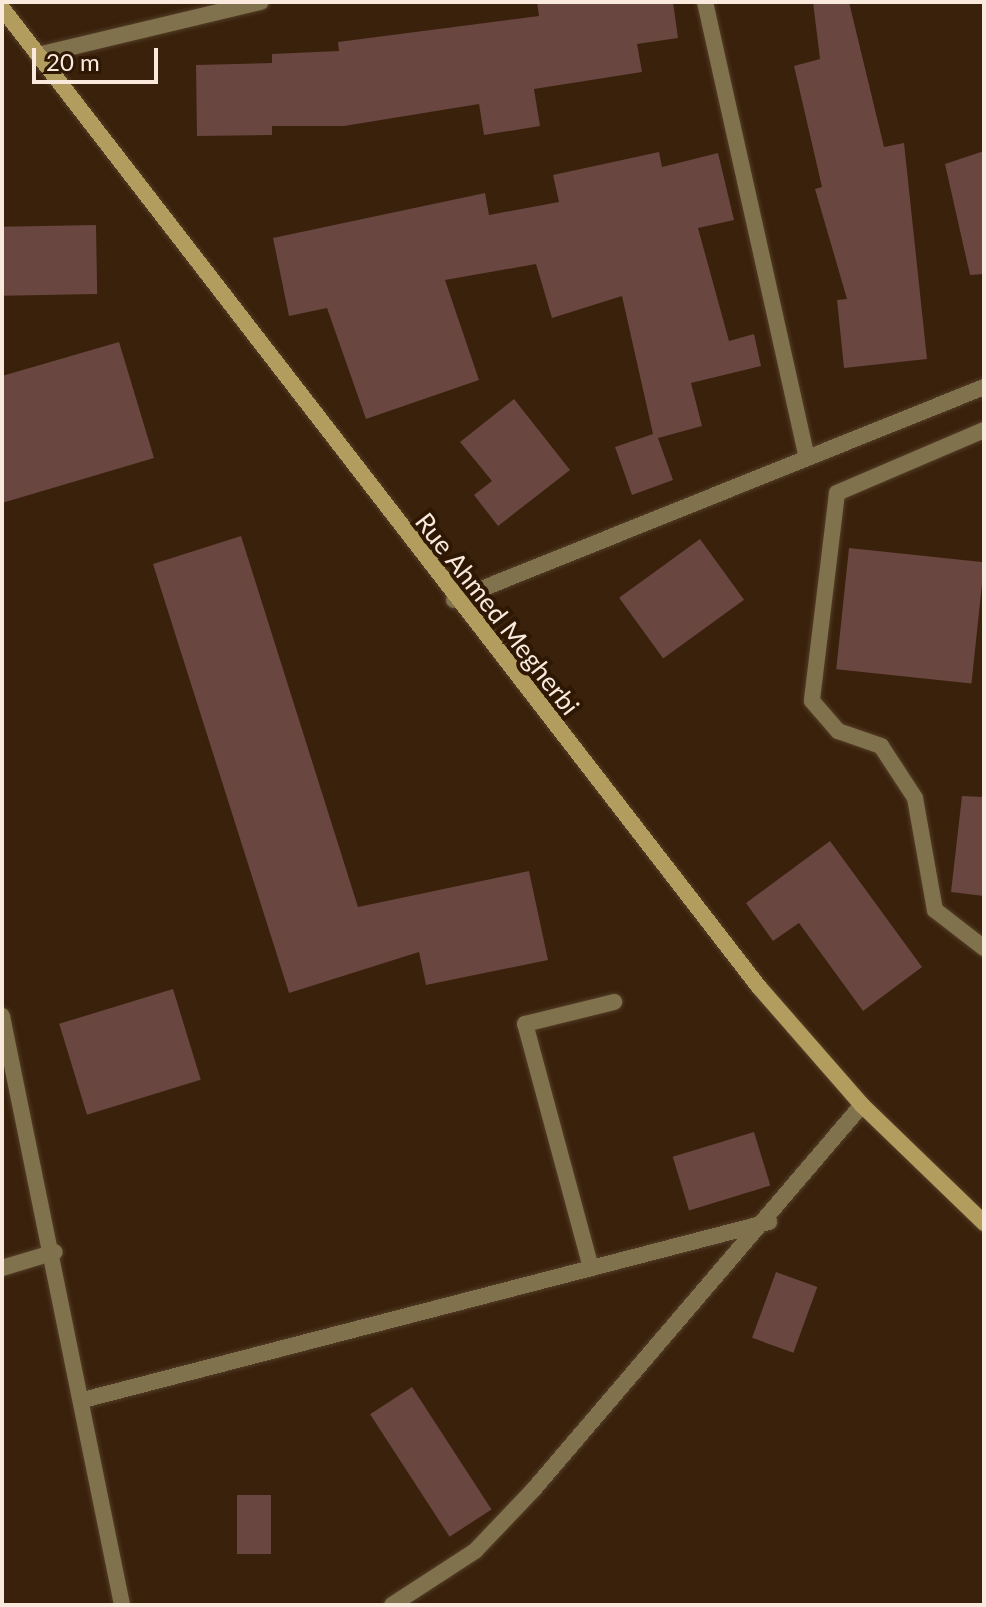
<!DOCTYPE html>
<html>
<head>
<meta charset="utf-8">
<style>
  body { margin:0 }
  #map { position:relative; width:986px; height:1607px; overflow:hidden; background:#39210b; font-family:Lato,sans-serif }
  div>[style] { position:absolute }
  .building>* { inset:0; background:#694640; transform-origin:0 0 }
  .roads { filter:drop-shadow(0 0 2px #543d28) drop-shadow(0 0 2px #543d28) }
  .lane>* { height:16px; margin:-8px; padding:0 8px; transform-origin:8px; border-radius:8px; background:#80724c }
  .street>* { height:16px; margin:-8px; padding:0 8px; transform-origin:8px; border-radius:8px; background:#80724c }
  .secondary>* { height:16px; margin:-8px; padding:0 8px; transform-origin:8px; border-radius:8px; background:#b39d5e }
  span { translate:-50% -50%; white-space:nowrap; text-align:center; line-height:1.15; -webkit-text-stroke:8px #2e1703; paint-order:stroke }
  .street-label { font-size:26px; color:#faeadd }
  .frame { position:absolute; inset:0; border:4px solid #faeadd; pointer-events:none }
  .scale { position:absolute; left:32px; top:48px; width:126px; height:36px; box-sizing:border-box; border:4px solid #faeadd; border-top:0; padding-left:10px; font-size:24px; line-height:28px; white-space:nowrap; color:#faeadd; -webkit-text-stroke:6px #2e1703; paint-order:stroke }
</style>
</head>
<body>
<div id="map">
  <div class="building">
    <i style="clip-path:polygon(537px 2px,673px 2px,678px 38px,637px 44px,642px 72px,534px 89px,540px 126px,484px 135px,479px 104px,344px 126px,272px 126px,272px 135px,197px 136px,196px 65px,272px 63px,272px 54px,339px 51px,338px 42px,539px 16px)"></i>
    <i style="clip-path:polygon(813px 2px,849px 2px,884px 147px,904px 143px,927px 359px,844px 368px,837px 300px,847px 299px,815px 189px,822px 187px,794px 66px,820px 59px)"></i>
    <i style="clip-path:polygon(984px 151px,984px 274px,970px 275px,945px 164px)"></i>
    <i style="clip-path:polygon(659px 152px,662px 167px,718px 153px,734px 220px,698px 228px,729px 341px,754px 334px,761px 366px,691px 383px,702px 426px,658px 438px,673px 480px,632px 495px,615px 447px,653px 434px,622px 296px,552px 318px,536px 264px,445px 280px,479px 380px,366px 419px,327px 308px,289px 316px,273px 238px,485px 193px,489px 215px,559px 202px,553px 175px)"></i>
    <i style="left:96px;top:225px;width:69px;height:94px;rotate:89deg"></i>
    <i style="clip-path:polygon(119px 342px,154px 458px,2px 503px,2px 376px)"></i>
    <i style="clip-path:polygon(514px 399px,570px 470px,498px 526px,474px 495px,492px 481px,460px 442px)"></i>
    <i style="clip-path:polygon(241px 536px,358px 907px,529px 871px,548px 960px,426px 985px,419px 952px,289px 993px,153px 564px)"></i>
    <i style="left:700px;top:539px;width:75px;height:100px;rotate:54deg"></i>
    <i style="left:849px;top:548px;width:136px;height:122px;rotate:6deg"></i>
    <i style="clip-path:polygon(962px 796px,984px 797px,984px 896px,951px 892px)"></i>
    <i style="clip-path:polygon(830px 841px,922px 967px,863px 1011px,799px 923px,773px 941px,746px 903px)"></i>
    <i style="left:173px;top:989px;width:95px;height:119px;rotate:73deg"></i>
    <i style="left:754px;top:1132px;width:56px;height:85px;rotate:73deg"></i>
    <i style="left:776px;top:1272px;width:44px;height:70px;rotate:20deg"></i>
    <i style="left:412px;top:1387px;width:146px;height:50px;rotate:57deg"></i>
    <i style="left:237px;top:1495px;width:34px;height:59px"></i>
  </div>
  <div class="roads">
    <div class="lane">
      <i style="left:2px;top:1016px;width:601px;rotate:78.48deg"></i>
      <i style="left:2px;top:1268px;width:55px;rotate:-16.8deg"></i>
      <i style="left:591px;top:1268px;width:253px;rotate:-105.1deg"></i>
      <i style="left:525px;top:1024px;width:92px;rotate:-13.9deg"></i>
      <i style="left:83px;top:1400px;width:709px;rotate:-14.55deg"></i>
      <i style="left:392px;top:1605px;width:99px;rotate:-33deg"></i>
      <i style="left:475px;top:1551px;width:86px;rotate:-46.4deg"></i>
      <i style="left:534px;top:1489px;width:505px;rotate:-49.5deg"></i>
    </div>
    <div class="street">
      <i style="left:705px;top:2px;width:462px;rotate:77.4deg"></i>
      <i style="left:38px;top:55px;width:229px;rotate:-13.4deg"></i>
      <i style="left:984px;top:430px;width:160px;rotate:156.8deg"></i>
      <i style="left:837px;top:493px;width:209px;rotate:96.9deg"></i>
      <i style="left:812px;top:701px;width:40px;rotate:49deg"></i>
      <i style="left:838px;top:731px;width:46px;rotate:19.2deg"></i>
      <i style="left:881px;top:746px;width:62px;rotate:56.8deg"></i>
      <i style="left:915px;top:798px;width:114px;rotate:79.9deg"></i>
      <i style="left:935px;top:910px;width:62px;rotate:37.8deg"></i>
      <i style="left:454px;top:600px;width:571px;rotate:-21.89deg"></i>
    </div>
    <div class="secondary">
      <i style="left:2px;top:8px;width:1238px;rotate:52.29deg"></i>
      <i style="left:759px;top:987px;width:157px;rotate:48.9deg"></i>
      <i style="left:862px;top:1105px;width:170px;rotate:44deg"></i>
    </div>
  </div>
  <div class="street-label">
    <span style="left:497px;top:614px;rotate:52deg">Rue Ahmed Megherbi</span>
  </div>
  <div class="frame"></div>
  <div class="scale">20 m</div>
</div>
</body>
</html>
